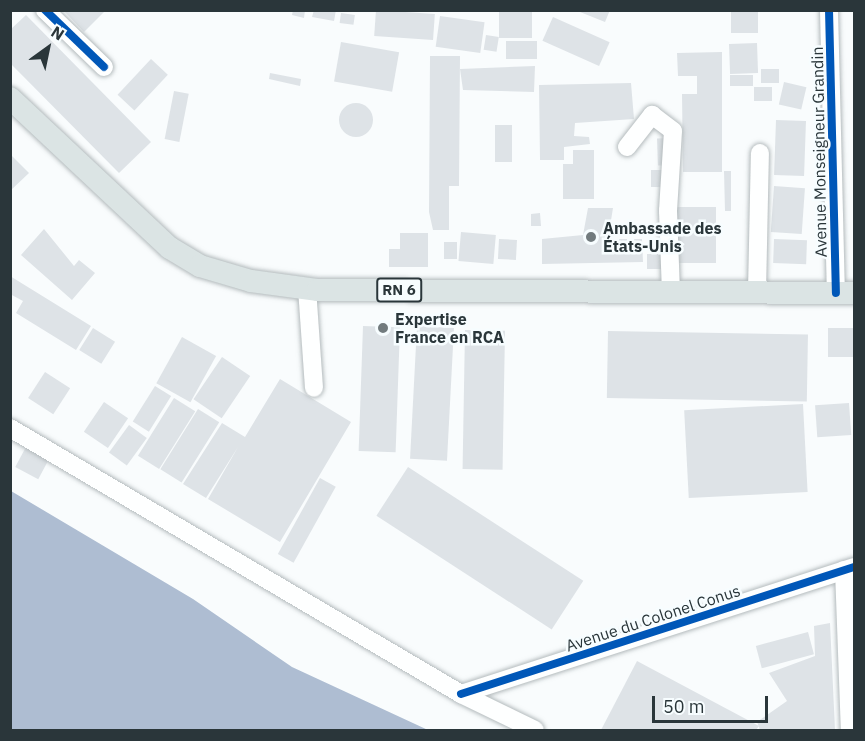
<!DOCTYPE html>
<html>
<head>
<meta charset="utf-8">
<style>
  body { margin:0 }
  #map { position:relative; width:865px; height:741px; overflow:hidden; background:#f9fcfd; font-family:"IBM Plex Sans",sans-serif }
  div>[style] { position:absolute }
  .water>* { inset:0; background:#aebdd2 }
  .building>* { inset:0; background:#dee3e7; transform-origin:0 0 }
  .round { border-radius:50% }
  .roads { filter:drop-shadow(0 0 2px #b4bbbd) drop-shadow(0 0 2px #b4bbbd) }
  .minor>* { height:18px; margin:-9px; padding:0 9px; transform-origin:9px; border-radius:9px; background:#feffff }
  .major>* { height:22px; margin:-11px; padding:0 11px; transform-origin:11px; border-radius:11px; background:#dbe4e4 }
  .cycleway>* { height:8px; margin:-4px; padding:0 4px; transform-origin:4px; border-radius:4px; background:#0057b8 }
  .dots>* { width:16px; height:16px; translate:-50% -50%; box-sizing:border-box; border:3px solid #f7fdff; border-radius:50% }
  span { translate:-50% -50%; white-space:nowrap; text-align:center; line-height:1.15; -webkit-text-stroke:5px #f7fdff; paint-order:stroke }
  .shield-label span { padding:2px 4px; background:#f7fdff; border:2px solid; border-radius:4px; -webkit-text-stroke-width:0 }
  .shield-label { font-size:15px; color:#2a363a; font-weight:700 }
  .street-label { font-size:16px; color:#2a363a }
  .poi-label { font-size:16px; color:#2a363a; font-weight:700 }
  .left { translate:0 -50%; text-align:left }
  .frame { position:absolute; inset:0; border:12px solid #2a363a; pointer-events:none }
  .north { position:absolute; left:18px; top:18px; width:60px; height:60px; -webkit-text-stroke:4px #f7fdff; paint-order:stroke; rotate:33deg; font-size:16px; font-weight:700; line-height:24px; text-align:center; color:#2a363a }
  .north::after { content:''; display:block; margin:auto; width:21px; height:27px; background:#2a363a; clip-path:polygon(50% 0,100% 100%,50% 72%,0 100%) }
  .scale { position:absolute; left:652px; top:696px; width:116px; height:27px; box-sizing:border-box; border:3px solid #2a363a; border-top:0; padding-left:8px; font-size:18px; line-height:21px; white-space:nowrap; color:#2a363a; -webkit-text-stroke:4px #f7fdff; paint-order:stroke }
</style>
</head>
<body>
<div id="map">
  <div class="water">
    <i style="clip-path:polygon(11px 491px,193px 599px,292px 667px,428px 730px,11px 730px)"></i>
  </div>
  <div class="building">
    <i style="clip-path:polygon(63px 10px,106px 10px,84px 32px)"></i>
    <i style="clip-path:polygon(293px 10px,305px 10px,304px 18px,292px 15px)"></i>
    <i style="clip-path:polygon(314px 10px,336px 10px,334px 21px,312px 17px)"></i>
    <i style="left:376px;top:10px;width:59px;height:26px;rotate:4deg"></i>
    <i style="left:499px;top:10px;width:33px;height:28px"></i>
    <i style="clip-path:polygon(575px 10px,610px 10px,605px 22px)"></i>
    <i style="left:731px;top:10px;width:27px;height:23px"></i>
    <i style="left:341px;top:13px;width:14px;height:10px;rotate:8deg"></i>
    <i style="clip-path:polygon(26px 15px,151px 142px,119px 173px,10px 63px,10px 30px)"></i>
    <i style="left:440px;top:16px;width:45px;height:31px;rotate:8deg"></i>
    <i style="left:553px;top:17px;width:62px;height:26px;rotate:24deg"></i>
    <i style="left:486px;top:35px;width:13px;height:15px;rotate:9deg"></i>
    <i style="left:506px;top:41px;width:31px;height:18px"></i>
    <i style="left:341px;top:42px;width:59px;height:40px;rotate:10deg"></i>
    <i style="left:757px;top:43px;width:30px;height:28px;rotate:88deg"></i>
    <i style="clip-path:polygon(722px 52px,722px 172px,683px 172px,682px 94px,697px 94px,697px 76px,678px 76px,677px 53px)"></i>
    <i style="clip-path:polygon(430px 56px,460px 56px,459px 186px,449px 186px,449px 230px,433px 230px,429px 212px)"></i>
    <i style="left:151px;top:59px;width:23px;height:49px;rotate:43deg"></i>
    <i style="clip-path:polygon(535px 66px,534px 92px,463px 90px,460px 69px)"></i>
    <i style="left:779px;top:69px;width:14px;height:18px;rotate:90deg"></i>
    <i style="clip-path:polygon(270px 73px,301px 79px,300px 86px,269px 79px)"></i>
    <i style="left:730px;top:75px;width:23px;height:11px"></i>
    <i style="left:784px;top:82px;width:23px;height:23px;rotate:13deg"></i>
    <i style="clip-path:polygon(631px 83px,634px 119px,575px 123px,574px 136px,589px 137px,590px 144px,564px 147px,564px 160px,540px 160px,539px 85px)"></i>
    <i style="left:772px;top:87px;width:14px;height:18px;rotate:90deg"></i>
    <i style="left:174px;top:91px;width:15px;height:49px;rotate:11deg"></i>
    <i class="round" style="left:339px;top:103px;width:34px;height:34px"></i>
    <i style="left:776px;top:120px;width:30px;height:55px;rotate:2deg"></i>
    <i style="left:495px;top:125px;width:17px;height:37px"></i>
    <i style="left:671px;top:138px;width:27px;height:14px;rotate:88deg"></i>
    <i style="clip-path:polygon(573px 150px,594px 150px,594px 199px,563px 199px,563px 164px,573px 164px)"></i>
    <i style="clip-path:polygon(10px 154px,29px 173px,10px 191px)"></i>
    <i style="left:651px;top:170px;width:13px;height:17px"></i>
    <i style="clip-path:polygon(724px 171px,731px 171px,731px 211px,725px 211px)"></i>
    <i style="left:774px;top:186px;width:31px;height:46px;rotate:4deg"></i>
    <i style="left:677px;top:207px;width:39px;height:56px"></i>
    <i style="clip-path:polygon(588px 208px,613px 208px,608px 239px,642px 239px,643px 262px,542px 264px,542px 239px,583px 235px)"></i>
    <i style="clip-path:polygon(540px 213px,541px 226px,531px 226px,531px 214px)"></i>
    <i style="clip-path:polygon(44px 229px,74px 266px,79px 260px,95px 273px,72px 300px,21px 255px)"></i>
    <i style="left:461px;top:232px;width:35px;height:29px;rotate:5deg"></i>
    <i style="clip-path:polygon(400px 233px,428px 233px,428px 267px,389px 267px,389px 249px,400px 249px)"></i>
    <i style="left:499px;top:239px;width:18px;height:20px;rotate:3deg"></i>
    <i style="left:774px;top:239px;width:33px;height:24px;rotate:2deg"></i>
    <i style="left:444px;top:242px;width:13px;height:17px"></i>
    <i style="left:647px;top:254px;width:16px;height:15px"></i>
    <i style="clip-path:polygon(10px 276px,91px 326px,76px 350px,16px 313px,23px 301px,10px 294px)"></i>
    <i style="left:363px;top:326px;width:37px;height:125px;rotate:2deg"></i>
    <i style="left:417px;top:326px;width:37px;height:133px;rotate:3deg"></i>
    <i style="left:93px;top:328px;width:26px;height:26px;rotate:32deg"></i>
    <i style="left:828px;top:328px;width:26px;height:29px"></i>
    <i style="left:465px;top:330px;width:40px;height:139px;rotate:1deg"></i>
    <i style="left:608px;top:331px;width:200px;height:67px;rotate:1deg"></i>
    <i style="left:182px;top:337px;width:39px;height:53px;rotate:29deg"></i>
    <i style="left:222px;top:357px;width:34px;height:51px;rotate:34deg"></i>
    <i style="left:45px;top:372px;width:30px;height:31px;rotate:33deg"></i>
    <i style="clip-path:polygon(280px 379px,351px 422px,280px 542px,208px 499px,238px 447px,206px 498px,183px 484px,222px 423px,245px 437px)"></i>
    <i style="left:155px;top:386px;width:19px;height:42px;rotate:32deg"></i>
    <i style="left:174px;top:398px;width:25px;height:68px;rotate:32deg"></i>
    <i style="left:104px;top:402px;width:29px;height:36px;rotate:34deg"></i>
    <i style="left:849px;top:403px;width:32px;height:34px;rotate:86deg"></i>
    <i style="left:803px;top:404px;width:88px;height:119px;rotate:87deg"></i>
    <i style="left:198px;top:409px;width:25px;height:71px;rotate:32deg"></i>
    <i style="left:129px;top:425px;width:22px;height:34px;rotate:36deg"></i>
    <i style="left:27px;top:445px;width:26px;height:25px;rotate:28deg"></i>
    <i style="left:408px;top:467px;width:209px;height:58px;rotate:33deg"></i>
    <i style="left:320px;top:478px;width:18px;height:87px;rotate:29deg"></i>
    <i style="clip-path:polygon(830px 623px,835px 730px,760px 730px,757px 722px,787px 701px,769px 673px,815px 656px,814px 626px)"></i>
    <i style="left:808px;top:632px;width:23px;height:54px;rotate:75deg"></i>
    <i style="clip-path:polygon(637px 661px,759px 726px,756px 730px,601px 730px)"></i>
  </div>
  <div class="roads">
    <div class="minor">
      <i style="left:45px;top:10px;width:82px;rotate:44deg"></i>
      <i style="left:829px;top:10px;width:283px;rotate:88.6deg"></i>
      <i style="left:627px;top:147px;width:41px;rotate:-52deg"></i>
      <i style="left:652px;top:115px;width:26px;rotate:37deg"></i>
      <i style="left:673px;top:131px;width:80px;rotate:93.6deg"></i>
      <i style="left:668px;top:211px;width:80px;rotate:87.9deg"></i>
      <i style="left:307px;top:288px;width:100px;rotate:86deg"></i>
      <i style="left:757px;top:292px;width:139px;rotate:-88.8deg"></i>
      <i style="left:10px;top:428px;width:524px;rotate:30.53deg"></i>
      <i style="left:461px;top:694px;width:82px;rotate:25.9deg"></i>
      <i style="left:844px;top:570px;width:160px;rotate:87.9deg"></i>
      <i style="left:461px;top:694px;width:413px;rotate:-17.9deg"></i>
    </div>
    <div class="major">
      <i style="left:10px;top:98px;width:219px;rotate:43.2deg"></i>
      <i style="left:170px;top:248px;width:35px;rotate:31deg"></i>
      <i style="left:200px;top:266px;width:53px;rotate:16.4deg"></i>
      <i style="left:251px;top:281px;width:68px;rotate:7.7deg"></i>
      <i style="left:318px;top:290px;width:536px;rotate:0.32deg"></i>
    </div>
  </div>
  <div class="cycleway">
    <i style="left:45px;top:10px;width:82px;rotate:44deg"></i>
    <i style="left:829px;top:10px;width:283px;rotate:88.6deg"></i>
    <i style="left:461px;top:694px;width:413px;rotate:-17.9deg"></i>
  </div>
  <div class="dots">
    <i style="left:591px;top:237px;background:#727b7e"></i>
    <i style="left:383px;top:328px;background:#727b7e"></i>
  </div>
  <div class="shield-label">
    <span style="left:399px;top:290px">RN 6</span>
  </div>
  <div class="street-label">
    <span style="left:819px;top:152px;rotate:-91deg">Avenue Monseigneur Grandin</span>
    <span style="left:653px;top:618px;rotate:-18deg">Avenue du Colonel Conus</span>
  </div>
  <div class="poi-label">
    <span class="left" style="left:603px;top:237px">Ambassade des<br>États-Unis</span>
    <span class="left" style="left:395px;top:328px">Expertise<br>France en RCA</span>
  </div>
  <div class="frame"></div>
  <div class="north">N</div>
  <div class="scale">50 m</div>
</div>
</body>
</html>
